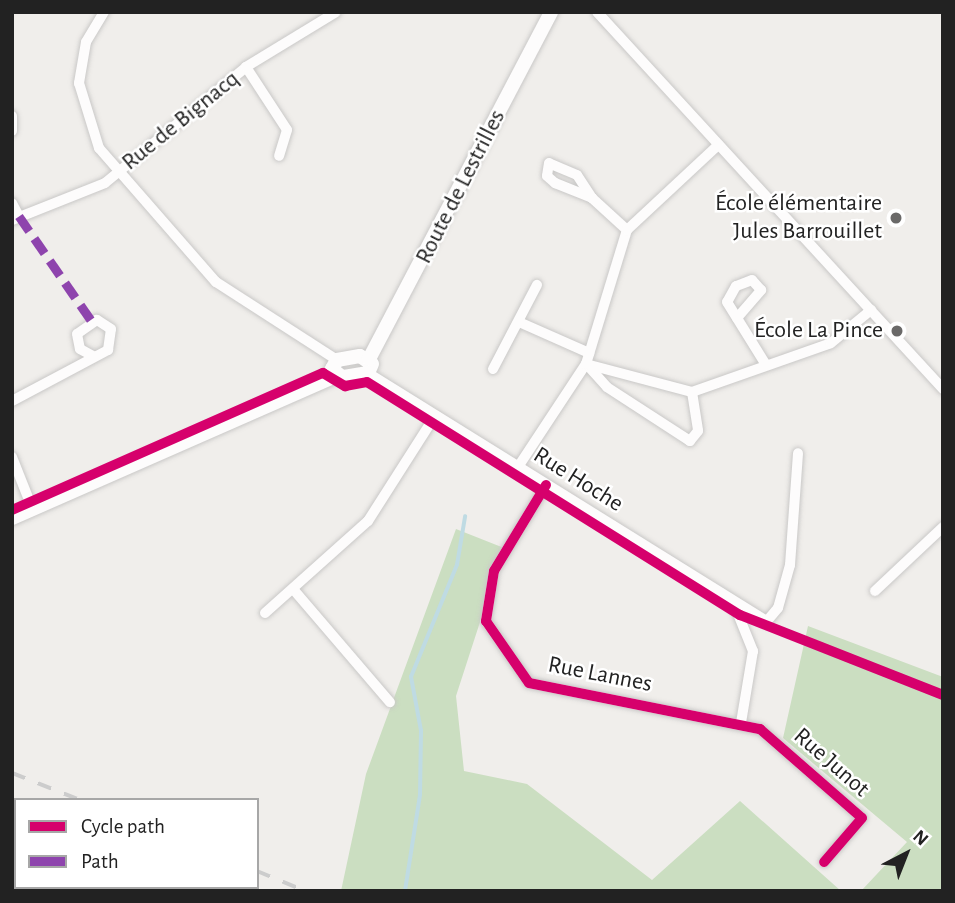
<!DOCTYPE html>
<html>
<head>
<meta charset="utf-8">
<style>
  body { margin:0 }
  #map { position:relative; width:955px; height:903px; overflow:hidden; background:#f0eeeb; font-family:"Alegreya Sans",sans-serif }
  div>[style] { position:absolute }
  .forest>* { inset:0; background:#cbdec1; transform-origin:0 0 }
  .stream>* { height:3.5px; margin:-1.75px; padding:0 1.75px; transform-origin:1.75px; border-radius:1.75px; background:#bfdbe3 }
  .roads { filter:drop-shadow(0 0 2px #c9c8c7) drop-shadow(0 0 2px #c9c8c7) }
  .minor>* { height:10px; margin:-5px; padding:0 5px; transform-origin:5px; border-radius:5px; background:#fdfcfc }
  .tertiary>* { height:14px; margin:-7px; padding:0 7px; transform-origin:7px; border-radius:7px; background:#fdfcfc }
  .rail>* { height:3.5px; margin-top:-1.75px; transform-origin:0; background:repeating-linear-gradient(90deg,#ccc 0 14px,transparent 0 28px) }
  .quiet>* { height:9px; margin-top:-4.5px; transform-origin:0; background:repeating-linear-gradient(90deg,#8e44ad 0 18px,transparent 0 27px) }
  .cycleway>* { height:10px; margin:-5px; padding:0 5px; transform-origin:5px; border-radius:5px; background:#d6006c }
  .dots>* { width:19px; height:19px; translate:-50% -50%; box-sizing:border-box; border:4px solid #fff; border-radius:50% }
  span { translate:-50% -50%; white-space:nowrap; text-align:center; line-height:1.15; -webkit-text-stroke:5px #fff; paint-order:stroke }
  .street-label { font-size:24px; color:#222 }
  .poi-label { font-size:24px; color:#222 }
  .right { translate:-100% -50%; text-align:right }
  .frame { position:absolute; inset:0; border:14px solid #222; pointer-events:none }
  .legend { position:absolute; left:14px; top:798px; width:245px; height:91px; box-sizing:border-box; background:#fff; border:2px solid #a7a7a7; margin:0; padding:9px 12px; list-style:none; font-size:21px; color:#222 }
  .legend li { display:flex; align-items:center; gap:14px; height:35px }
  .legend b { width:35px; border:2px solid #a7a7a7 }
  .north { position:absolute; left:871px; top:819px; width:70px; height:70px; -webkit-text-stroke:5px #fff; paint-order:stroke; rotate:42deg; font-size:19px; font-weight:700; line-height:28px; text-align:center; color:#222 }
  .north::after { content:''; display:block; margin:auto; width:24px; height:32px; background:#222; clip-path:polygon(50% 0,100% 100%,50% 72%,0 100%) }
</style>
</head>
<body>
<div id="map">
  <div class="forest">
    <i style="clip-path:polygon(456px 529px,504px 548px,456px 696px,464px 771px,527px 784px,652px 880px,740px 801px,841px 891px,341px 891px,366px 774px)"></i>
    <i style="clip-path:polygon(808px 626px,943px 677px,943px 891px,861px 891px,907px 842px,783px 738px)"></i>
    <i style="left:152px;top:887px;width:100px;height:5px"></i>
  </div>
  <div class="stream">
    <i style="left:405px;top:891px;width:97px;rotate:-81.1deg"></i>
    <i style="left:420px;top:795px;width:64px;rotate:-89.1deg"></i>
    <i style="left:421px;top:731px;width:55px;rotate:-100.5deg"></i>
    <i style="left:411px;top:677px;width:121px;rotate:-67.7deg"></i>
    <i style="left:457px;top:565px;width:49px;rotate:-80.5deg"></i>
  </div>
  <div class="roads">
    <div class="minor">
      <i style="left:104px;top:12px;width:35px;rotate:121deg"></i>
      <i style="left:86px;top:42px;width:42px;rotate:99.7deg"></i>
      <i style="left:79px;top:83px;width:68px;rotate:72.9deg"></i>
      <i style="left:99px;top:148px;width:178px;rotate:48.9deg"></i>
      <i style="left:216px;top:282px;width:144px;rotate:32.8deg"></i>
      <i style="left:597px;top:12px;width:512px;rotate:47.46deg"></i>
      <i style="left:246px;top:67px;width:75px;rotate:56.9deg"></i>
      <i style="left:287px;top:130px;width:27px;rotate:107deg"></i>
      <i style="left:12px;top:116px;width:15px;rotate:90deg"></i>
      <i style="left:592px;top:198px;width:27px;rotate:-123deg"></i>
      <i style="left:577px;top:175px;width:30px;rotate:-157deg"></i>
      <i style="left:549px;top:163px;width:13px;rotate:99deg"></i>
      <i style="left:547px;top:176px;width:11px;rotate:41deg"></i>
      <i style="left:555px;top:183px;width:40px;rotate:22deg"></i>
      <i style="left:592px;top:198px;width:47px;rotate:42.4deg"></i>
      <i style="left:12px;top:203px;width:15px;rotate:62deg"></i>
      <i style="left:12px;top:220px;width:100px;rotate:-21.7deg"></i>
      <i style="left:105px;top:183px;width:183px;rotate:-39.4deg"></i>
      <i style="left:246px;top:67px;width:105px;rotate:-31.4deg"></i>
      <i style="left:737px;top:318px;width:37px;rotate:-49deg"></i>
      <i style="left:761px;top:290px;width:13px;rotate:-132deg"></i>
      <i style="left:752px;top:280px;width:17px;rotate:159deg"></i>
      <i style="left:736px;top:286px;width:18px;rotate:119deg"></i>
      <i style="left:727px;top:302px;width:74px;rotate:58.2deg"></i>
      <i style="left:519px;top:322px;width:77px;rotate:23.9deg"></i>
      <i style="left:493px;top:369px;width:95px;rotate:-62.4deg"></i>
      <i style="left:368px;top:373px;width:470px;rotate:31.9deg"></i>
      <i style="left:767px;top:621px;width:17px;rotate:-50deg"></i>
      <i style="left:778px;top:608px;width:45px;rotate:-74.4deg"></i>
      <i style="left:790px;top:565px;width:112px;rotate:-85.9deg"></i>
      <i style="left:692px;top:392px;width:39px;rotate:81deg"></i>
      <i style="left:698px;top:431px;width:13px;rotate:129deg"></i>
      <i style="left:690px;top:441px;width:99px;rotate:-147deg"></i>
      <i style="left:607px;top:387px;width:31px;rotate:-132deg"></i>
      <i style="left:586px;top:364px;width:110px;rotate:14.8deg"></i>
      <i style="left:692px;top:392px;width:147px;rotate:-19.4deg"></i>
      <i style="left:831px;top:343px;width:52px;rotate:-39.5deg"></i>
      <i style="left:12px;top:401px;width:109px;rotate:-28deg"></i>
      <i style="left:108px;top:350px;width:21px;rotate:-82deg"></i>
      <i style="left:111px;top:329px;width:17px;rotate:-147deg"></i>
      <i style="left:97px;top:320px;width:24px;rotate:145deg"></i>
      <i style="left:77px;top:334px;width:15px;rotate:79deg"></i>
      <i style="left:80px;top:349px;width:15px;rotate:28deg"></i>
      <i style="left:12px;top:457px;width:57px;rotate:68.4deg"></i>
      <i style="left:518px;top:467px;width:123px;rotate:-56.6deg"></i>
      <i style="left:586px;top:364px;width:140px;rotate:-73deg"></i>
      <i style="left:627px;top:230px;width:125px;rotate:-43deg"></i>
      <i style="left:546px;top:485px;width:100px;rotate:121.2deg"></i>
      <i style="left:494px;top:571px;width:51px;rotate:99.1deg"></i>
      <i style="left:486px;top:621px;width:75px;rotate:55.3deg"></i>
      <i style="left:529px;top:683px;width:236px;rotate:11.3deg"></i>
      <i style="left:760px;top:729px;width:135px;rotate:41.1deg"></i>
      <i style="left:862px;top:818px;width:58px;rotate:130.8deg"></i>
      <i style="left:293px;top:589px;width:149px;rotate:49.4deg"></i>
      <i style="left:875px;top:591px;width:93px;rotate:-43.3deg"></i>
      <i style="left:734px;top:604px;width:51px;rotate:68deg"></i>
      <i style="left:753px;top:651px;width:73px;rotate:99.5deg"></i>
      <i style="left:265px;top:613px;width:138px;rotate:-41.8deg"></i>
      <i style="left:368px;top:521px;width:125px;rotate:-57.5deg"></i>
    </div>
    <div class="tertiary">
      <i style="left:360px;top:356px;width:14px;rotate:34deg"></i>
      <i style="left:372px;top:364px;width:10px;rotate:114deg"></i>
      <i style="left:368px;top:373px;width:26px;rotate:171deg"></i>
      <i style="left:342px;top:377px;width:13px;rotate:-141deg"></i>
      <i style="left:332px;top:369px;width:10px;rotate:-61deg"></i>
      <i style="left:337px;top:360px;width:23px;rotate:-10deg"></i>
      <i style="left:369px;top:359px;width:392px;rotate:-62.3deg"></i>
      <i style="left:12px;top:518px;width:355px;rotate:-23.7deg"></i>
    </div>
  </div>
  <div class="rail">
    <i style="left:12px;top:773px;width:73px;rotate:21.7deg"></i>
    <i style="left:257px;top:871px;width:52px;rotate:22.6deg"></i>
  </div>
  <div class="quiet">
    <i style="left:19px;top:216px;width:126px;rotate:55.3deg"></i>
  </div>
  <div class="cycleway">
    <i style="left:546px;top:485px;width:100px;rotate:121.2deg"></i>
    <i style="left:494px;top:571px;width:51px;rotate:99.1deg"></i>
    <i style="left:486px;top:621px;width:75px;rotate:55.3deg"></i>
    <i style="left:529px;top:683px;width:236px;rotate:11.3deg"></i>
    <i style="left:760px;top:729px;width:135px;rotate:41.1deg"></i>
    <i style="left:862px;top:818px;width:58px;rotate:130.8deg"></i>
    <i style="left:12px;top:510px;width:340px;rotate:-23.8deg"></i>
    <i style="left:323px;top:373px;width:26px;rotate:31deg"></i>
    <i style="left:345px;top:386px;width:22px;rotate:-10deg"></i>
    <i style="left:367px;top:382px;width:440px;rotate:32deg"></i>
    <i style="left:740px;top:615px;width:218px;rotate:21.5deg"></i>
  </div>
  <div class="dots">
    <i style="left:896px;top:218px;background:#6a6968"></i>
    <i style="left:897px;top:331px;background:#6a6968"></i>
  </div>
  <div class="street-label">
    <span style="left:181px;top:121px;rotate:-39deg">Rue de Bignacq</span>
    <span style="left:461px;top:187px;rotate:-63deg">Route de Lestrilles</span>
    <span style="left:578px;top:480px;rotate:32deg">Rue Hoche</span>
    <span style="left:600px;top:675px;rotate:11deg">Rue Lannes</span>
    <span style="left:831px;top:763px;rotate:41deg">Rue Junot</span>
  </div>
  <div class="poi-label">
    <span class="right" style="left:882px;top:218px">École élémentaire<br>Jules Barrouillet</span>
    <span class="right" style="left:883px;top:331px">École La Pince</span>
  </div>
  <div class="frame"></div>
  <ul class="legend">
  <li><b style="height:9px;background:#d6006c"></b>Cycle path</li>
  <li><b style="height:9px;background:#8e44ad"></b>Path</li>
  </ul>
  <div class="north">N</div>
</div>
</body>
</html>
